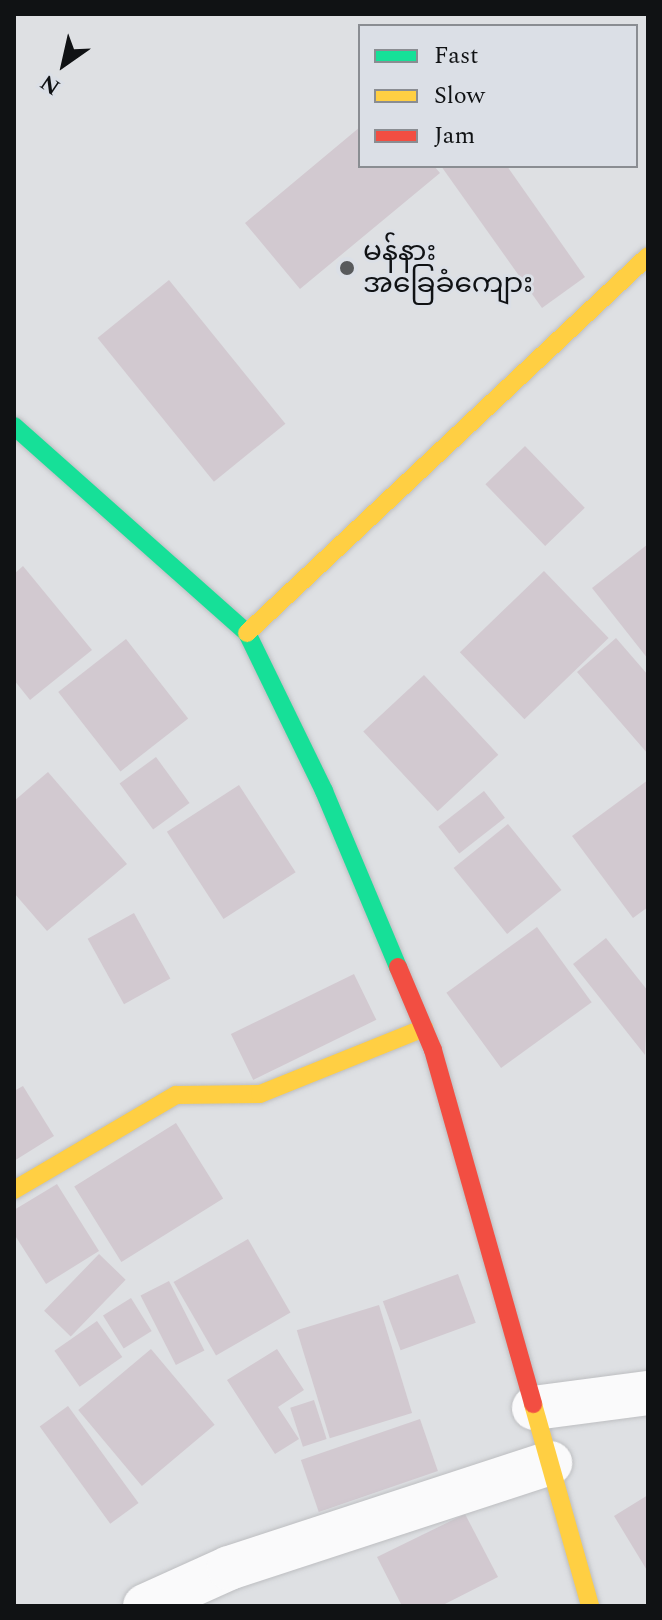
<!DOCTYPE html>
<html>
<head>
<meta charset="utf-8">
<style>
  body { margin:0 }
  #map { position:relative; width:662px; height:1620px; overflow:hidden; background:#dee0e3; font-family:Spectral,"Noto Sans Myanmar",serif }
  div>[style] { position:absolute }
  .building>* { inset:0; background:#d2c9d0; transform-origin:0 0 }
  .roads { filter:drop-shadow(0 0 2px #bdbec1) drop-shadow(0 0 2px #bdbec1) }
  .street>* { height:44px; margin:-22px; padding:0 22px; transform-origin:22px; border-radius:22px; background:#fafafb }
  .fast>* { height:18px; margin:-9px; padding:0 9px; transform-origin:9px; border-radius:9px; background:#16e098 }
  .slow>* { height:18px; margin:-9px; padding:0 9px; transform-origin:9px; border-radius:9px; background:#ffcf43 }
  .jam>* { height:18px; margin:-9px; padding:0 9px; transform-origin:9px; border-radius:9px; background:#f24e42 }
  .dots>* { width:22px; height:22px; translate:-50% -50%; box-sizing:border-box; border:4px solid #dbdfe6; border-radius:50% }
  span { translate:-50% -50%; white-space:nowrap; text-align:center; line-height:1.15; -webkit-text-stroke:6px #dbdfe6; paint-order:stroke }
  .poi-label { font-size:28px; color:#101214 }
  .left { translate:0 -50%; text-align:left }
  .frame { position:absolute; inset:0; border:16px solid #101214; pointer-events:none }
  .legend { position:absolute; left:358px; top:24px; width:280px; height:144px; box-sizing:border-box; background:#dbdfe6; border:2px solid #8a8d92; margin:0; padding:10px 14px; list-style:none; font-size:24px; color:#101214 }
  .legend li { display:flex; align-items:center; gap:16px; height:40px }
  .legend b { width:40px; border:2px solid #8a8d92 }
  .north { position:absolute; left:24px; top:24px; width:80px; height:80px; -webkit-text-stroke:6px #dbdfe6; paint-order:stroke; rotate:214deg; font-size:22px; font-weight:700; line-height:32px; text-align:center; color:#101214 }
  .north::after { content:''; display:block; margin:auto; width:28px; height:36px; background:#101214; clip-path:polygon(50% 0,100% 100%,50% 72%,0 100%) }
</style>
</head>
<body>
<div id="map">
  <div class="building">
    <i style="clip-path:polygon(360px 127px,360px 166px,434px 166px,440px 173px,300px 289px,245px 223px)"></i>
    <i style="clip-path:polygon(441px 166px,507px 166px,585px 277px,542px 308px)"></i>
    <i style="left:169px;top:280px;width:185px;height:92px;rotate:51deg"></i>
    <i style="left:525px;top:446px;width:86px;height:55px;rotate:46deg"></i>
    <i style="clip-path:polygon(648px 544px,648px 659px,592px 588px)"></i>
    <i style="clip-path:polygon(23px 566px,92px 650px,30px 700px,14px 680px,14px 574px)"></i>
    <i style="left:544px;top:571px;width:93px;height:117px;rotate:46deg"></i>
    <i style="clip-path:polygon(616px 638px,648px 675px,648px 754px,577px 672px)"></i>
    <i style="left:126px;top:639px;width:101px;height:86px;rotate:52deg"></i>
    <i style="left:424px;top:675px;width:109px;height:83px;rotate:47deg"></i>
    <i style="left:156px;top:757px;width:57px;height:45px;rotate:54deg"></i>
    <i style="clip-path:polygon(48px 772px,127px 864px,47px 931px,14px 893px,14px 801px)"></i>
    <i style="clip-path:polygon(648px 780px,648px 907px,633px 918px,572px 836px)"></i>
    <i style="left:239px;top:785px;width:104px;height:86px;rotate:57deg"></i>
    <i style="left:484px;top:791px;width:34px;height:58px;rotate:52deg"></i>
    <i style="left:508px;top:824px;width:85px;height:70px;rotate:51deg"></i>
    <i style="left:134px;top:913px;width:75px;height:53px;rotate:61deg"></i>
    <i style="left:537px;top:927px;width:93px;height:112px;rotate:54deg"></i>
    <i style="clip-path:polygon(606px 938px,648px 991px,645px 1055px,573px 964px)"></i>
    <i style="left:354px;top:974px;width:51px;height:137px;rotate:64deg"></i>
    <i style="clip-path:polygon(23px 1086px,54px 1136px,14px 1161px,14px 1091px)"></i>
    <i style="left:176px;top:1123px;width:89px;height:120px;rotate:58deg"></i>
    <i style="clip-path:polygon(57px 1184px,99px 1251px,46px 1284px,14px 1234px,14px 1210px)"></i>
    <i style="left:248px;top:1239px;width:85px;height:86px;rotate:60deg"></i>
    <i style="left:99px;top:1254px;width:37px;height:79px;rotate:44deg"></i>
    <i style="left:458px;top:1274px;width:52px;height:80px;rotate:70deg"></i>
    <i style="left:169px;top:1281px;width:78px;height:32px;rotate:63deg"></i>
    <i style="left:131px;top:1298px;width:39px;height:33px;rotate:58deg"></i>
    <i style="left:379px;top:1305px;width:113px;height:86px;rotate:73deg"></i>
    <i style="left:97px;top:1321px;width:44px;height:52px;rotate:55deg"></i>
    <i style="left:151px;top:1349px;width:99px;height:95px;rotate:50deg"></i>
    <i style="clip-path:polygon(277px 1349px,304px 1390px,278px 1407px,299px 1439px,275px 1454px,227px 1380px)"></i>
    <i style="left:314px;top:1400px;width:41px;height:25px;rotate:72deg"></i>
    <i style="left:68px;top:1406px;width:120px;height:35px;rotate:54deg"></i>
    <i style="left:420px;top:1419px;width:55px;height:126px;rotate:71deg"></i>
    <i style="clip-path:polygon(648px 1495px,648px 1572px,614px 1516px)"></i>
    <i style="clip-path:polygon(465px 1514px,498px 1577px,441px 1606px,402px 1606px,377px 1557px)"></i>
  </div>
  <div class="roads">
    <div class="street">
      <i style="left:534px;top:1408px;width:115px;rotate:-7.5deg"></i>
      <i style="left:145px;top:1606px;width:92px;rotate:-24.3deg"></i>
      <i style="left:229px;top:1568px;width:338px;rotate:-18.1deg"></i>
    </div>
    <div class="fast">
      <i style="left:14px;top:426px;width:312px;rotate:41.6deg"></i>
      <i style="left:247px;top:633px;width:176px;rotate:64deg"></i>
      <i style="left:324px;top:791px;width:191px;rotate:67.2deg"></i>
    </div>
    <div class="slow">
      <i style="left:247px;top:633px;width:550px;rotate:-43.23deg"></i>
      <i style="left:14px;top:1190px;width:188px;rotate:-30.4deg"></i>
      <i style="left:176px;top:1095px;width:84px;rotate:-0.7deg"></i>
      <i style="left:260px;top:1094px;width:177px;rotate:-21.9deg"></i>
      <i style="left:533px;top:1404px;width:210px;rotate:74.2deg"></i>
    </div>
    <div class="jam">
      <i style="left:398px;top:967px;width:90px;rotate:67.1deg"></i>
      <i style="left:433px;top:1050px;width:368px;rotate:74.2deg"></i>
    </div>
  </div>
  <div class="dots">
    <i style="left:347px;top:268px;background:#585a5c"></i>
  </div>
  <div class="poi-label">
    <span class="left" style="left:363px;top:268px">မန်နား<br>အခြေခံကျေား</span>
  </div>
  <div class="frame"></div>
  <ul class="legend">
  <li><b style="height:10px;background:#16e098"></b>Fast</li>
  <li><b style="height:10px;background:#ffcf43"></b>Slow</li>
  <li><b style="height:10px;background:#f24e42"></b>Jam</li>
  </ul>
  <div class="north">N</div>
</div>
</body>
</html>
